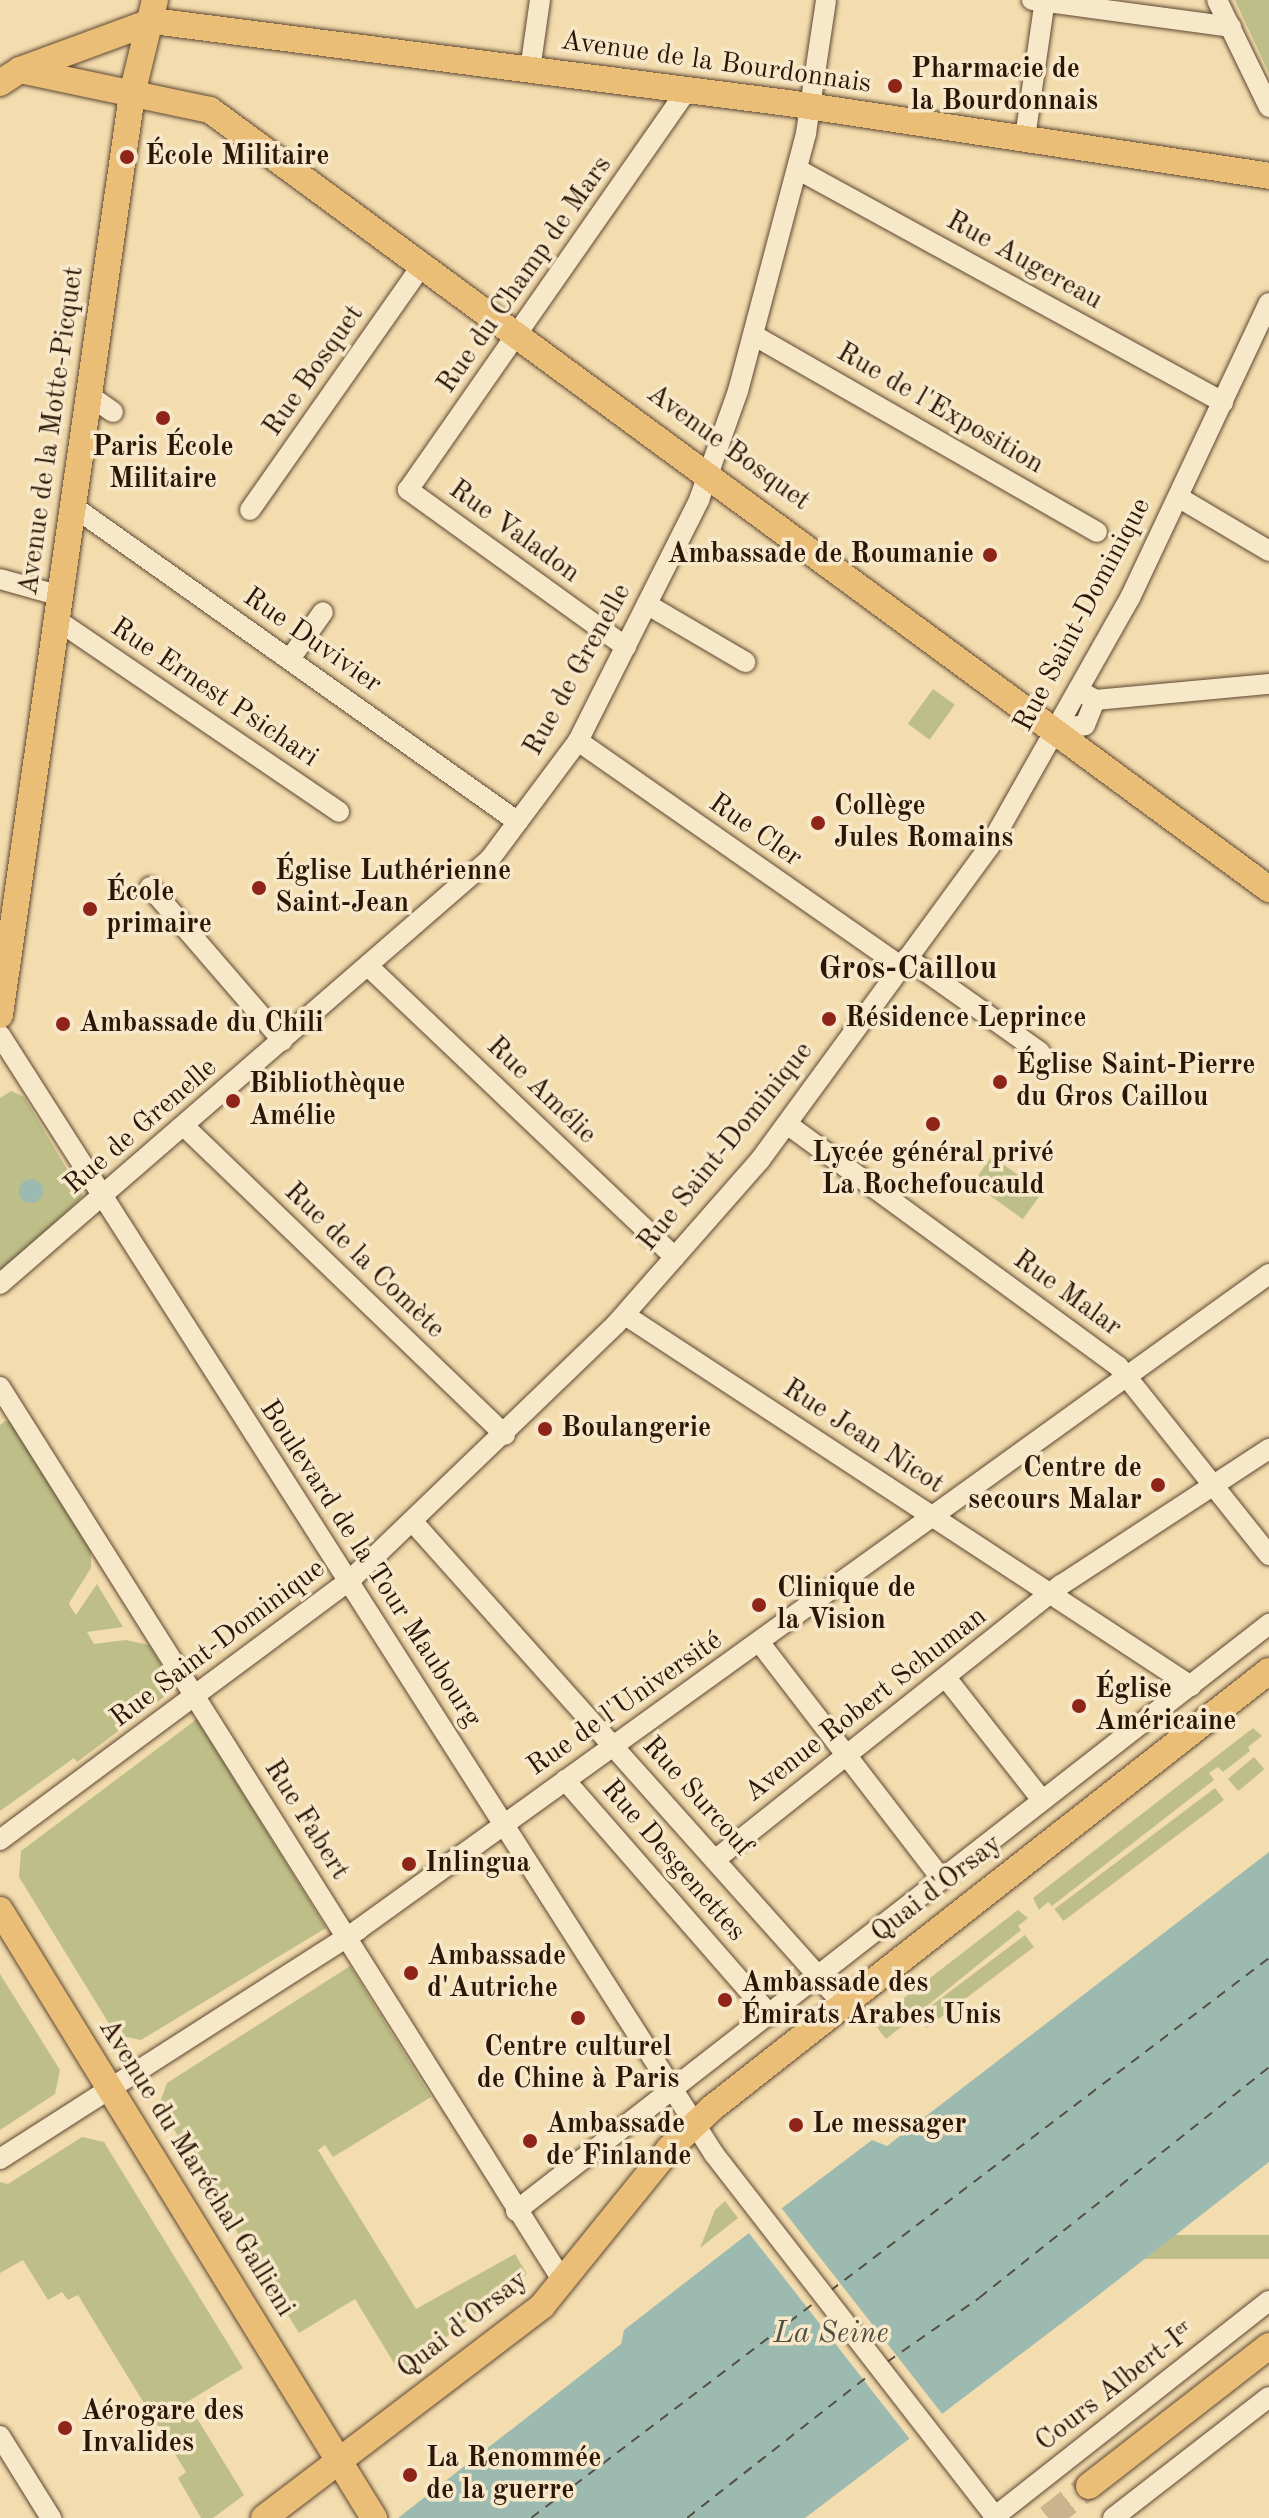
<!DOCTYPE html>
<html>
<head>
<meta charset="utf-8">
<style>
  body { margin:0 }
  #map { position:relative; width:1269px; height:2518px; overflow:hidden; background:#f3dcae; font-family:"Old Standard TT",serif }
  div>[style] { position:absolute }
  .green>* { inset:0; background:#bebf88; transform-origin:0 0 }
  .water>* { inset:0; background:#9cbab0 }
  .round { border-radius:50% }
  .pier>* { inset:0; background:#f3dcae; transform-origin:0 0 }
  .ferry>* { height:2px; margin-top:-1px; transform-origin:0; background:repeating-linear-gradient(90deg,#544f42 0 10px,transparent 0 18px) }
  .major-tunnel>* { height:26px; margin-top:-13px; transform-origin:0; background:repeating-linear-gradient(90deg,#cbb48d 0 26px,transparent 0 39px) }
  .roads { filter:drop-shadow(0 0 2px #5e4731) drop-shadow(0 0 2px #5e4731) }
  .minor>* { height:20px; margin:-10px; padding:0 10px; transform-origin:10px; border-radius:10px; background:#f7e8ca }
  .major>* { height:26px; margin:-13px; padding:0 13px; transform-origin:13px; border-radius:13px; background:#eabe77 }
  .dots>* { width:22px; height:22px; translate:-50% -50%; box-sizing:border-box; border:4px solid #f7e8ca; border-radius:50% }
  span { translate:-50% -50%; white-space:nowrap; text-align:center; line-height:1.15; -webkit-text-stroke:7px #f7e8ca; paint-order:stroke }
  .street-label { font-size:28px; color:#2d1507 }
  .poi-label { font-size:28px; color:#2d1507; font-weight:700 }
  .left { translate:0 -50%; text-align:left }
  .right { translate:-100% -50%; text-align:right }
  .water-label { font-size:30px; color:#544f42; font-style:italic }
  .quarter-label { font-size:32px; color:#2d1507; font-weight:700 }
</style>
</head>
<body>
<div id="map">
  <div class="green">
    <i style="clip-path:polygon(1235px 0,1269px 0,1269px 73px)"></i>
    <i style="left:933px;top:689px;width:27px;height:43px;rotate:36deg"></i>
    <i style="clip-path:polygon(11px 1091px,24px 1097px,83px 1196px,0 1274px,0 1098px)"></i>
    <i style="left:992px;top:1156px;width:62px;height:33px;rotate:36deg"></i>
    <i style="clip-path:polygon(5px 1421px,12px 1422px,91px 1551px,91px 1568px,69px 1603px,71px 1608px,76px 1615px,97px 1584px,123px 1627px,87px 1632px,94px 1644px,126px 1640px,149px 1645px,174px 1685px,172px 1691px,77px 1762px,74px 1758px,0 1811px,0 1425px)"></i>
    <i style="clip-path:polygon(197px 1719px,326px 1928px,141px 2040px,116px 2035px,19px 1877px,21px 1851px)"></i>
    <i style="clip-path:polygon(1253px 1728px,1262px 1736px,1248px 1747px,1250px 1751px,1223px 1772px,1218px 1767px,1209px 1773px,1214px 1780px,1052px 1906px,1048px 1902px,1039px 1910px,1033px 1898px)"></i>
    <i style="left:1254px;top:1757px;width:16px;height:34px;rotate:50deg"></i>
    <i style="left:1215px;top:1788px;width:15px;height:201px;rotate:53deg"></i>
    <i style="clip-path:polygon(1018px 1910px,1028px 1918px,1018px 1926px,1021px 1930px,886px 2039px,873px 2022px)"></i>
    <i style="left:1025px;top:1935px;width:15px;height:135px;rotate:53deg"></i>
    <i style="clip-path:polygon(350px 1966px,431px 2097px,333px 2157px,325px 2145px,318px 2150px,416px 2309px,515px 2254px,527px 2274px,400px 2373px,355px 2299px,299px 2333px,159px 2105px,167px 2083px)"></i>
    <i style="clip-path:polygon(0 1974px,60px 2070px,55px 2094px,0 2130px)"></i>
    <i style="clip-path:polygon(82px 2137px,104px 2142px,243px 2368px,187px 2402px,244px 2495px,213px 2518px,201px 2518px,178px 2478px,186px 2472px,78px 2295px,68px 2300px,62px 2292px,48px 2300px,23px 2260px,0 2273px,0 2182px,8px 2184px)"></i>
    <i style="clip-path:polygon(725px 2201px,738px 2218px,700px 2248px,715px 2210px)"></i>
    <i style="left:1269px;top:2235px;width:24px;height:307px;rotate:90deg"></i>
  </div>
  <div class="water">
    <i class="round" style="left:19px;top:1179px;width:24px;height:24px"></i>
    <i style="clip-path:polygon(1269px 1852px,1269px 2162px,1096px 2297px,805px 2518px,398px 2518px,621px 2344px,624px 2330px,749px 2233px,872px 2140px,887px 2146px)"></i>
  </div>
  <div class="pier">
    <i style="left:779px;top:2205px;width:268px;height:41px;rotate:52deg"></i>
  </div>
  <div class="ferry">
    <i style="left:830px;top:2291px;width:551px;rotate:-37.18deg"></i>
    <i style="left:887px;top:2362px;width:112px;rotate:-34.8deg"></i>
    <i style="left:979px;top:2298px;width:371px;rotate:-38.5deg"></i>
    <i style="left:531px;top:2518px;width:358px;rotate:-37.2deg"></i>
    <i style="left:687px;top:2518px;width:235px;rotate:-38.1deg"></i>
  </div>
  <div class="major-tunnel">
    <i style="left:1048px;top:2518px;width:52px;rotate:-38deg"></i>
  </div>
  <div class="roads">
    <div class="minor">
      <i style="left:1032px;top:0;width:201px;rotate:7.7deg"></i>
      <i style="left:1217px;top:0;width:119px;rotate:64.1deg"></i>
      <i style="left:530px;top:70px;width:71px;rotate:-81.9deg"></i>
      <i style="left:1025px;top:138px;width:139px;rotate:-81.8deg"></i>
      <i style="left:797px;top:169px;width:486px;rotate:28.7deg"></i>
      <i style="left:755px;top:336px;width:394px;rotate:29.8deg"></i>
      <i style="left:90px;top:396px;width:28px;rotate:35deg"></i>
      <i style="left:1178px;top:497px;width:106px;rotate:30.7deg"></i>
      <i style="left:74px;top:507px;width:544px;rotate:35.35deg"></i>
      <i style="left:250px;top:510px;width:301px;rotate:-54.9deg"></i>
      <i style="left:0;top:579px;width:63px;rotate:15.6deg"></i>
      <i style="left:648px;top:605px;width:113px;rotate:30.4deg"></i>
      <i style="left:57px;top:620px;width:341px;rotate:34.2deg"></i>
      <i style="left:626px;top:647px;width:269px;rotate:-144.2deg"></i>
      <i style="left:408px;top:490px;width:488px;rotate:-55.1deg"></i>
      <i style="left:290px;top:659px;width:57px;rotate:-54.9deg"></i>
      <i style="left:1078px;top:690px;width:20px;rotate:30deg"></i>
      <i style="left:1095px;top:700px;width:175px;rotate:-5.3deg"></i>
      <i style="left:1054px;top:729px;width:31px;rotate:-7deg"></i>
      <i style="left:1085px;top:725px;width:27px;rotate:-68deg"></i>
      <i style="left:578px;top:741px;width:394px;rotate:34.9deg"></i>
      <i style="left:150px;top:887px;width:203px;rotate:49.2deg"></i>
      <i style="left:907px;top:958px;width:163px;rotate:35.3deg"></i>
      <i style="left:368px;top:966px;width:423px;rotate:43.5deg"></i>
      <i style="left:0;top:1035px;width:1327px;rotate:57.46deg"></i>
      <i style="left:714px;top:2154px;width:460px;rotate:52.2deg"></i>
      <i style="left:787px;top:1124px;width:410px;rotate:36.2deg"></i>
      <i style="left:1118px;top:1366px;width:242px;rotate:51.4deg"></i>
      <i style="left:185px;top:1127px;width:444px;rotate:43.9deg"></i>
      <i style="left:0;top:1284px;width:649px;rotate:-40.94deg"></i>
      <i style="left:490px;top:859px;width:147px;rotate:-53.3deg"></i>
      <i style="left:578px;top:741px;width:270px;rotate:-63.3deg"></i>
      <i style="left:699px;top:500px;width:116px;rotate:-70.3deg"></i>
      <i style="left:738px;top:391px;width:267px;rotate:-75.2deg"></i>
      <i style="left:806px;top:133px;width:134px;rotate:-81.4deg"></i>
      <i style="left:625px;top:1315px;width:677px;rotate:33.24deg"></i>
      <i style="left:0;top:1387px;width:1059px;rotate:57.81deg"></i>
      <i style="left:413px;top:1522px;width:646px;rotate:48.26deg"></i>
      <i style="left:760px;top:1643px;width:297px;rotate:52.4deg"></i>
      <i style="left:947px;top:1679px;width:154px;rotate:51.9deg"></i>
      <i style="left:565px;top:1780px;width:312px;rotate:48.9deg"></i>
      <i style="left:0;top:1840px;width:433px;rotate:-36.6deg"></i>
      <i style="left:348px;top:1582px;width:372px;rotate:-43.9deg"></i>
      <i style="left:616px;top:1324px;width:218px;rotate:-48.7deg"></i>
      <i style="left:760px;top:1160px;width:388px;rotate:-53.8deg"></i>
      <i style="left:989px;top:847px;width:286px;rotate:-60.5deg"></i>
      <i style="left:1130px;top:598px;width:326px;rotate:-64.8deg"></i>
      <i style="left:716px;top:1859px;width:441px;rotate:-38.5deg"></i>
      <i style="left:1061px;top:1585px;width:249px;rotate:-33.2deg"></i>
      <i style="left:0;top:2159px;width:426px;rotate:-32.6deg"></i>
      <i style="left:359px;top:1929px;width:1121px;rotate:-35.75deg"></i>
      <i style="left:516px;top:2211px;width:955px;rotate:-37.94deg"></i>
      <i style="left:0;top:2436px;width:97px;rotate:58.1deg"></i>
      <i style="left:993px;top:2518px;width:351px;rotate:-38.2deg"></i>
      <i style="left:1113px;top:2518px;width:197px;rotate:-37.8deg"></i>
    </div>
    <div class="major">
      <i style="left:20px;top:70px;width:194px;rotate:11.9deg"></i>
      <i style="left:210px;top:110px;width:1315px;rotate:36.34deg"></i>
      <i style="left:0;top:83px;width:24px;rotate:-33deg"></i>
      <i style="left:20px;top:70px;width:142px;rotate:-20.2deg"></i>
      <i style="left:153px;top:21px;width:640px;rotate:7.36deg"></i>
      <i style="left:788px;top:103px;width:487px;rotate:8.6deg"></i>
      <i style="left:0;top:1015px;width:930px;rotate:-81.84deg"></i>
      <i style="left:132px;top:94px;width:97px;rotate:-76.3deg"></i>
      <i style="left:0;top:1910px;width:714px;rotate:58.4deg"></i>
      <i style="left:1089px;top:2486px;width:228px;rotate:-37.9deg"></i>
      <i style="left:264px;top:2518px;width:350px;rotate:-37.3deg"></i>
      <i style="left:542px;top:2306px;width:202px;rotate:-51deg"></i>
      <i style="left:669px;top:2149px;width:59px;rotate:-43.6deg"></i>
      <i style="left:712px;top:2108px;width:708px;rotate:-38.12deg"></i>
    </div>
  </div>
  <div class="dots">
    <i style="left:895px;top:86px;background:#8f2418"></i>
    <i style="left:127px;top:157px;background:#8f2418"></i>
    <i style="left:163px;top:418px;background:#8f2418"></i>
    <i style="left:990px;top:555px;background:#8f2418"></i>
    <i style="left:818px;top:823px;background:#8f2418"></i>
    <i style="left:259px;top:888px;background:#8f2418"></i>
    <i style="left:90px;top:909px;background:#8f2418"></i>
    <i style="left:829px;top:1019px;background:#8f2418"></i>
    <i style="left:63px;top:1024px;background:#8f2418"></i>
    <i style="left:1000px;top:1082px;background:#8f2418"></i>
    <i style="left:233px;top:1101px;background:#8f2418"></i>
    <i style="left:933px;top:1124px;background:#8f2418"></i>
    <i style="left:545px;top:1429px;background:#8f2418"></i>
    <i style="left:1158px;top:1485px;background:#8f2418"></i>
    <i style="left:759px;top:1605px;background:#8f2418"></i>
    <i style="left:1079px;top:1706px;background:#8f2418"></i>
    <i style="left:409px;top:1864px;background:#8f2418"></i>
    <i style="left:411px;top:1973px;background:#8f2418"></i>
    <i style="left:725px;top:2000px;background:#8f2418"></i>
    <i style="left:578px;top:2018px;background:#8f2418"></i>
    <i style="left:796px;top:2125px;background:#8f2418"></i>
    <i style="left:530px;top:2141px;background:#8f2418"></i>
    <i style="left:65px;top:2428px;background:#8f2418"></i>
    <i style="left:410px;top:2475px;background:#8f2418"></i>
  </div>
  <div class="street-label">
    <span style="left:716px;top:63px;rotate:8deg">Avenue de la Bourdonnais</span>
    <span style="left:1024px;top:261px;rotate:29deg">Rue Augereau</span>
    <span style="left:525px;top:275px;rotate:-55deg">Rue du Champ de Mars</span>
    <span style="left:314px;top:371px;rotate:-55deg">Rue Bosquet</span>
    <span style="left:940px;top:409px;rotate:30deg">Rue de l'Exposition</span>
    <span style="left:52px;top:431px;rotate:-82deg">Avenue de la Motte-Picquet</span>
    <span style="left:728px;top:448px;rotate:36deg">Avenue Bosquet</span>
    <span style="left:514px;top:532px;rotate:36deg">Rue Valadon</span>
    <span style="left:1083px;top:615px;rotate:-62deg">Rue Saint-Dominique</span>
    <span style="left:312px;top:641px;rotate:35deg">Rue Duvivier</span>
    <span style="left:578px;top:670px;rotate:-61deg">Rue de Grenelle</span>
    <span style="left:214px;top:693px;rotate:34deg">Rue Ernest Psichari</span>
    <span style="left:755px;top:831px;rotate:35deg">Rue Cler</span>
    <span style="left:541px;top:1091px;rotate:44deg">Rue Amélie</span>
    <span style="left:141px;top:1127px;rotate:-41deg">Rue de Grenelle</span>
    <span style="left:726px;top:1147px;rotate:-51deg">Rue Saint-Dominique</span>
    <span style="left:364px;top:1261px;rotate:44deg">Rue de la Comète</span>
    <span style="left:1067px;top:1294px;rotate:36deg">Rue Malar</span>
    <span style="left:863px;top:1437px;rotate:33deg">Rue Jean Nicot</span>
    <span style="left:370px;top:1564px;rotate:57deg">Boulevard de la Tour Maubourg</span>
    <span style="left:218px;top:1644px;rotate:-37deg">Rue Saint-Dominique</span>
    <span style="left:625px;top:1704px;rotate:-35deg">Rue de l'Université</span>
    <span style="left:866px;top:1705px;rotate:-38deg">Avenue Robert Schuman</span>
    <span style="left:697px;top:1797px;rotate:48deg">Rue Surcouf</span>
    <span style="left:306px;top:1820px;rotate:58deg">Rue Fabert</span>
    <span style="left:673px;top:1861px;rotate:49deg">Rue Desgenettes</span>
    <span style="left:937px;top:1889px;rotate:-38deg">Quai d'Orsay</span>
    <span style="left:196px;top:2168px;rotate:58deg">Avenue du Maréchal Gallieni</span>
    <span style="left:463px;top:2325px;rotate:-38deg">Quai d'Orsay</span>
    <span style="left:1115px;top:2387px;rotate:-38deg">Cours Albert-Iᵉʳ</span>
  </div>
  <div class="poi-label">
    <span class="left" style="left:911px;top:86px">Pharmacie de<br>la Bourdonnais</span>
    <span class="left" style="left:145px;top:157px">École Militaire</span>
    <span style="left:163px;top:464px">Paris École<br>Militaire</span>
    <span class="right" style="left:974px;top:555px">Ambassade de Roumanie</span>
    <span class="left" style="left:834px;top:823px">Collège<br>Jules Romains</span>
    <span class="left" style="left:275px;top:888px">Église Luthérienne<br>Saint-Jean</span>
    <span class="left" style="left:106px;top:909px">École<br>primaire</span>
    <span class="left" style="left:845px;top:1019px">Résidence Leprince</span>
    <span class="left" style="left:79px;top:1024px">Ambassade du Chili</span>
    <span class="left" style="left:1016px;top:1082px">Église Saint-Pierre<br>du Gros Caillou</span>
    <span class="left" style="left:249px;top:1101px">Bibliothèque<br>Amélie</span>
    <span style="left:933px;top:1170px">Lycée général privé<br>La Rochefoucauld</span>
    <span class="left" style="left:561px;top:1429px">Boulangerie</span>
    <span class="right" style="left:1142px;top:1485px">Centre de<br>secours Malar</span>
    <span class="left" style="left:777px;top:1605px">Clinique de<br>la Vision</span>
    <span class="left" style="left:1095px;top:1706px">Église<br>Américaine</span>
    <span class="left" style="left:425px;top:1864px">Inlingua</span>
    <span class="left" style="left:427px;top:1973px">Ambassade<br>d'Autriche</span>
    <span class="left" style="left:741px;top:2000px">Ambassade des<br>Émirats Arabes Unis</span>
    <span style="left:578px;top:2064px">Centre culturel<br>de Chine à Paris</span>
    <span class="left" style="left:546px;top:2141px">Ambassade<br>de Finlande</span>
    <span class="left" style="left:812px;top:2125px">Le messager</span>
    <span class="left" style="left:81px;top:2428px">Aérogare des<br>Invalides</span>
    <span class="left" style="left:426px;top:2475px">La Renommée<br>de la guerre</span>
  </div>
  <div class="water-label">
    <span style="left:831px;top:2334px">La Seine</span>
  </div>
  <div class="quarter-label">
    <span style="left:908px;top:970px">Gros-Caillou</span>
  </div>
</div>
</body>
</html>
